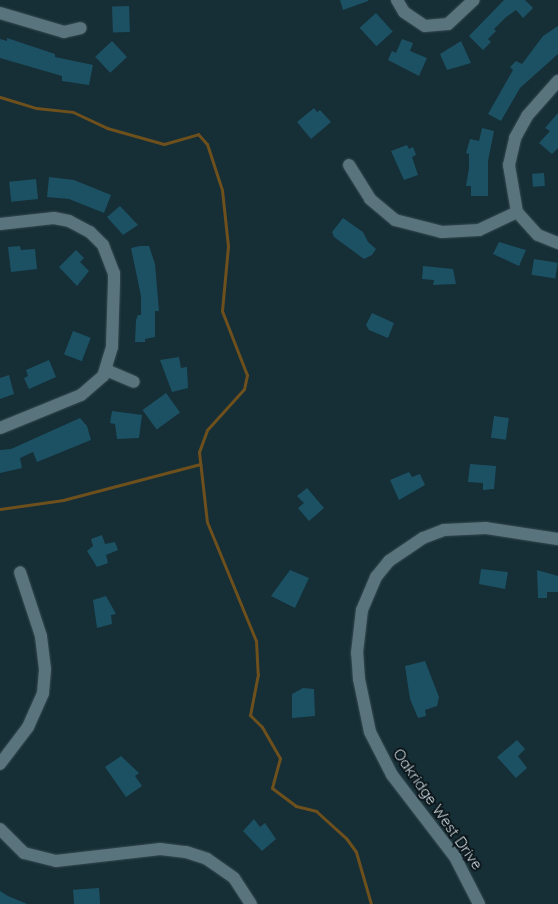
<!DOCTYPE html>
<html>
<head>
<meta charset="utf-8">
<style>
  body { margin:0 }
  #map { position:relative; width:558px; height:904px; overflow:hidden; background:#162e36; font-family:Quicksand,sans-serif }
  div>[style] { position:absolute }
  .stream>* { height:3px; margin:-1.5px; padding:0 1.5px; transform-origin:1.5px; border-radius:1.5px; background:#6e501d }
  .building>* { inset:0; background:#1c5163; transform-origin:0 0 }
  .roads { filter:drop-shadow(0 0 1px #364a51) drop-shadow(0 0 1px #364a51) }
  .minor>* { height:12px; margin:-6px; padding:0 6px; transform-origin:6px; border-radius:6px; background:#5a747e }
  span { translate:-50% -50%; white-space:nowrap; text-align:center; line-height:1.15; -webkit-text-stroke:4px #0a1418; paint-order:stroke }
  .street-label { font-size:15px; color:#cfdde2 }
</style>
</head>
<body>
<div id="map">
  <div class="stream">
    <i style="left:0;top:97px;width:38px;rotate:17deg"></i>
    <i style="left:36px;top:108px;width:37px;rotate:6deg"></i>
    <i style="left:73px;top:112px;width:38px;rotate:25deg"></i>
    <i style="left:107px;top:128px;width:59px;rotate:15.7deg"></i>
    <i style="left:164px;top:144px;width:35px;rotate:-16deg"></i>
    <i style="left:198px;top:134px;width:13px;rotate:48deg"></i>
    <i style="left:207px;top:144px;width:48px;rotate:71.9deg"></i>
    <i style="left:222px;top:190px;width:56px;rotate:83.9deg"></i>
    <i style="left:228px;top:246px;width:65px;rotate:95.3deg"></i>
    <i style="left:222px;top:311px;width:69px;rotate:68.7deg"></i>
    <i style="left:247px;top:375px;width:14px;rotate:102deg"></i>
    <i style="left:244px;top:389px;width:55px;rotate:132.1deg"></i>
    <i style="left:207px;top:430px;width:23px;rotate:110deg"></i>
    <i style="left:199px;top:452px;width:70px;rotate:83.5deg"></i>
    <i style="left:207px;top:522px;width:129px;rotate:67.6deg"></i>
    <i style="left:256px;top:641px;width:33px;rotate:87deg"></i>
    <i style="left:258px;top:674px;width:42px;rotate:101deg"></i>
    <i style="left:250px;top:715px;width:17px;rotate:45deg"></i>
    <i style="left:262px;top:727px;width:36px;rotate:60deg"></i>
    <i style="left:280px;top:758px;width:31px;rotate:105deg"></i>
    <i style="left:272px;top:788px;width:30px;rotate:37deg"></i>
    <i style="left:296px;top:806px;width:21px;rotate:14deg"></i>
    <i style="left:316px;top:811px;width:40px;rotate:42deg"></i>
    <i style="left:346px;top:838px;width:17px;rotate:54deg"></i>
    <i style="left:356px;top:852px;width:54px;rotate:73.9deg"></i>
    <i style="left:0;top:509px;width:64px;rotate:-8.1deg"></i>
    <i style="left:63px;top:500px;width:142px;rotate:-14.7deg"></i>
  </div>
  <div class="building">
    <i style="clip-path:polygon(340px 0,368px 0,368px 1px,343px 10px)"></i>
    <i style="clip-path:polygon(504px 0,525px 0,533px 8px,523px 18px,516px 10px,505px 18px,494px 29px,496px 31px,488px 39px,491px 42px,483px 50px,469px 36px)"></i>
    <i style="left:129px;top:6px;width:26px;height:17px;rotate:88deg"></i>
    <i style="left:376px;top:13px;width:25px;height:22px;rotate:48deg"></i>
    <i style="clip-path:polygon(558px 26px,558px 54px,520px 88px,501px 121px,488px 114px,513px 70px,510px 67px,516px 61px,522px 64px,543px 36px)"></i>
    <i style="clip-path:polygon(7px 38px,55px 54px,55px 57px,93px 65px,89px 85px,62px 81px,62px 76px,0 58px,0 39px,7px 41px)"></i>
    <i style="clip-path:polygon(402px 39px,413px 43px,410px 51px,427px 58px,419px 76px,388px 60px,392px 51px,396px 53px)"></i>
    <i style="left:112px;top:41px;width:22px;height:23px;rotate:47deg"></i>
    <i style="clip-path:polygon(461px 41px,471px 63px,447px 70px,440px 54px)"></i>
    <i style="clip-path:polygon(314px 108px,317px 112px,320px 110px,331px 122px,311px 139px,297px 122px)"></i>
    <i style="clip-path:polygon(558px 113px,558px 148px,552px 154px,539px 143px,550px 131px,545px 128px)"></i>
    <i style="clip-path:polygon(482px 128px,494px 131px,488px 161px,488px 196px,471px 196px,471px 186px,466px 186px,469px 168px,469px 154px,466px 153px,470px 139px,479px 141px)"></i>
    <i style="clip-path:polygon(407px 145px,409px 149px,413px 147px,416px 155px,412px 157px,418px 175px,404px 180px,391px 151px)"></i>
    <i style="left:544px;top:173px;width:13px;height:12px;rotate:86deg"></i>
    <i style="clip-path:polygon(49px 177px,74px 180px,111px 195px,104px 213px,69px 199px,47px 197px)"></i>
    <i style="left:36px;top:179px;width:20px;height:27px;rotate:84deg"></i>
    <i style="clip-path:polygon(120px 206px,138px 225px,123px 235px,107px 217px)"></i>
    <i style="clip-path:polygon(343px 218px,363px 232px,368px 242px,376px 249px,372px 255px,364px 259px,334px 237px,332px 232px)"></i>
    <i style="clip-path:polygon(499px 242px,526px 250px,519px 266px,493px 254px)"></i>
    <i style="clip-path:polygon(20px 246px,21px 250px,35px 249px,37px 269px,11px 272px,8px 247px)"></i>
    <i style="clip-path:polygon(140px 246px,149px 246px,155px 264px,159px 311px,155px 311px,155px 337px,145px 339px,145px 342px,135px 342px,136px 320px,138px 315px,141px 315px,141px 296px,131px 248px)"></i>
    <i style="clip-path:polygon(76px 250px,84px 258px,80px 262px,89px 271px,77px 286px,59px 267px)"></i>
    <i style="left:534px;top:259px;width:24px;height:16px;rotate:9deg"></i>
    <i style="clip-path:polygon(423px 266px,453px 269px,456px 284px,433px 285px,434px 280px,422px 279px)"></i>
    <i style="clip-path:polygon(372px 313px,394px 323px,388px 338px,369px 330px,366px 325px)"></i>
    <i style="left:73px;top:331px;width:19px;height:25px;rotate:21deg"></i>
    <i style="clip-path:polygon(179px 357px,181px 368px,187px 367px,188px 388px,172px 392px,160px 360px)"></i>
    <i style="clip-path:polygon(49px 360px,56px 377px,29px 389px,24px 378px,28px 376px,26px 370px)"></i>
    <i style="clip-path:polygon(9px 375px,14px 394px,0 399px,0 378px)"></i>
    <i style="left:166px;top:393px;width:24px;height:29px;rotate:54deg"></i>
    <i style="clip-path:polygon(112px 411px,142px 415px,139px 438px,117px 439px,115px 424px,110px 423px)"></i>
    <i style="left:494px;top:416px;width:15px;height:22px;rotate:8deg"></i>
    <i style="clip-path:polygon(80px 418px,87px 426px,91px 440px,37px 462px,33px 452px,20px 458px,22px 468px,0 473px,0 450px,11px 449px)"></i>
    <i style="clip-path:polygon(470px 464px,496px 466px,494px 489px,483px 490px,483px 483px,468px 482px)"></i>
    <i style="clip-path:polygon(409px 472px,412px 477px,420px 474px,425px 485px,399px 500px,390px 480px)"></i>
    <i style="clip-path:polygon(307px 488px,324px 508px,309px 521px,298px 508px,304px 503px,297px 496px)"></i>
    <i style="clip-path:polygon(102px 535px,105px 544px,115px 542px,118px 550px,106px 555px,108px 563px,97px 567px,87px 551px,93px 546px,91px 539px)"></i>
    <i style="clip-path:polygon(481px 569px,508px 572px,505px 589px,479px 584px)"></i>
    <i style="clip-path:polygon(290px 570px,309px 578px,295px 608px,271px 596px)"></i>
    <i style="clip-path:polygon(537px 570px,558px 576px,558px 592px,547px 592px,547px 598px,538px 598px)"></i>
    <i style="clip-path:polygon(106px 596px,116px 614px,111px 615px,112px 624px,97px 628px,93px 600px)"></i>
    <i style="clip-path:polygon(425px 661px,439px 697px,437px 706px,425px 710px,426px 716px,418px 718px,410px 699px,405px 666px)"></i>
    <i style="clip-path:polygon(303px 688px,314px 689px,315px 716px,292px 718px,292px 694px)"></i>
    <i style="clip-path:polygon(517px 740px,525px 749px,518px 756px,527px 768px,516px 778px,497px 757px)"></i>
    <i style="clip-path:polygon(121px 756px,139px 773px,135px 776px,142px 786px,126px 797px,105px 767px)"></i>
    <i style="clip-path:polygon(254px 819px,260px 827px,265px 823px,276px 839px,262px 851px,243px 831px)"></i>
    <i style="left:99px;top:888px;width:16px;height:26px;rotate:86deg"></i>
    <i style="clip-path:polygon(0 891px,8px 896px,27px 904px,0 904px)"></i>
  </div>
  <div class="roads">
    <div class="minor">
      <i style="left:397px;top:0;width:14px;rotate:60deg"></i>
      <i style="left:404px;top:12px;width:25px;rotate:34deg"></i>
      <i style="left:425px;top:26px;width:23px;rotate:-5deg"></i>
      <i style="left:448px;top:24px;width:35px;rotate:-43deg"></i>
      <i style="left:0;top:13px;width:67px;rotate:16.5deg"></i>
      <i style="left:64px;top:32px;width:17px;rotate:-13deg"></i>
      <i style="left:349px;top:165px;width:40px;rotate:58deg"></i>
      <i style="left:370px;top:199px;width:33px;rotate:40deg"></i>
      <i style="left:395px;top:220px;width:49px;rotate:14.3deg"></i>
      <i style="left:442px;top:232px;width:37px;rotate:-3deg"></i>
      <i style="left:479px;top:230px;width:42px;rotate:-25.3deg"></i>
      <i style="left:517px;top:212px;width:48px;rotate:-99.7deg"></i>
      <i style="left:509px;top:165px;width:28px;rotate:-77deg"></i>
      <i style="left:515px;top:138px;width:25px;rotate:-61deg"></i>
      <i style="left:527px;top:116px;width:47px;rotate:-48.5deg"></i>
      <i style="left:517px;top:212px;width:31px;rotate:48deg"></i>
      <i style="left:538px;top:235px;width:22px;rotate:22deg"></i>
      <i style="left:0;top:224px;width:54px;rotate:-6.3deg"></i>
      <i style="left:54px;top:218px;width:15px;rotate:11deg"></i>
      <i style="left:69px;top:221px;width:24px;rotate:28deg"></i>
      <i style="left:90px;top:232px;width:18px;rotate:45deg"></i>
      <i style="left:103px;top:245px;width:30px;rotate:69deg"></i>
      <i style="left:114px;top:273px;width:9px;rotate:90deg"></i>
      <i style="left:114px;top:282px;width:65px;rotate:91.8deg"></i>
      <i style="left:112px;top:347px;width:30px;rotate:107deg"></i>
      <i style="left:103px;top:376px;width:29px;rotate:139deg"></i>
      <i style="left:81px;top:395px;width:87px;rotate:157.8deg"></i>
      <i style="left:106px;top:370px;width:30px;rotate:23deg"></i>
      <i style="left:0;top:764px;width:46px;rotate:-52.9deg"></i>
      <i style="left:28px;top:727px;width:37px;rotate:-66deg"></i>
      <i style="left:43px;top:693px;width:24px;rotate:-85deg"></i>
      <i style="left:45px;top:669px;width:33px;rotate:-97deg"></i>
      <i style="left:41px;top:636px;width:67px;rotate:-108.2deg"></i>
      <i style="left:0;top:829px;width:34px;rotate:45deg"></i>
      <i style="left:24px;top:853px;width:33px;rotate:14deg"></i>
      <i style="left:56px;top:861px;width:105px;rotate:-6.6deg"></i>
      <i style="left:160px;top:849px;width:26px;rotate:7deg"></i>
      <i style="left:186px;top:852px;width:22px;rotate:18deg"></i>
      <i style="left:207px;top:859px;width:33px;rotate:35deg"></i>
      <i style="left:234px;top:878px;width:31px;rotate:57deg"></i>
      <i style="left:479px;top:904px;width:53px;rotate:-117.1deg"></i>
      <i style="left:455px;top:857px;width:103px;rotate:-127.5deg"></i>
      <i style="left:392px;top:775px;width:48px;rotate:-117.1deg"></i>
      <i style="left:370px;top:732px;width:54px;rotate:-101.7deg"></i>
      <i style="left:359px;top:679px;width:26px;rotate:-94deg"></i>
      <i style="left:357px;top:653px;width:43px;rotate:-83.4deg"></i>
      <i style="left:362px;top:610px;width:36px;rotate:-67deg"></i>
      <i style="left:376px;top:577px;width:21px;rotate:-51deg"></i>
      <i style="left:389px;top:561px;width:41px;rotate:-34.1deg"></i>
      <i style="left:423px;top:538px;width:22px;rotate:-21deg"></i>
      <i style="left:444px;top:530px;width:42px;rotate:-2.7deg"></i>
      <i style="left:486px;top:528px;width:73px;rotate:8.7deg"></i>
    </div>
  </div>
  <div class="street-label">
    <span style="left:438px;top:809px;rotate:55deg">Oakridge West Drive</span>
  </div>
</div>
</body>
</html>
